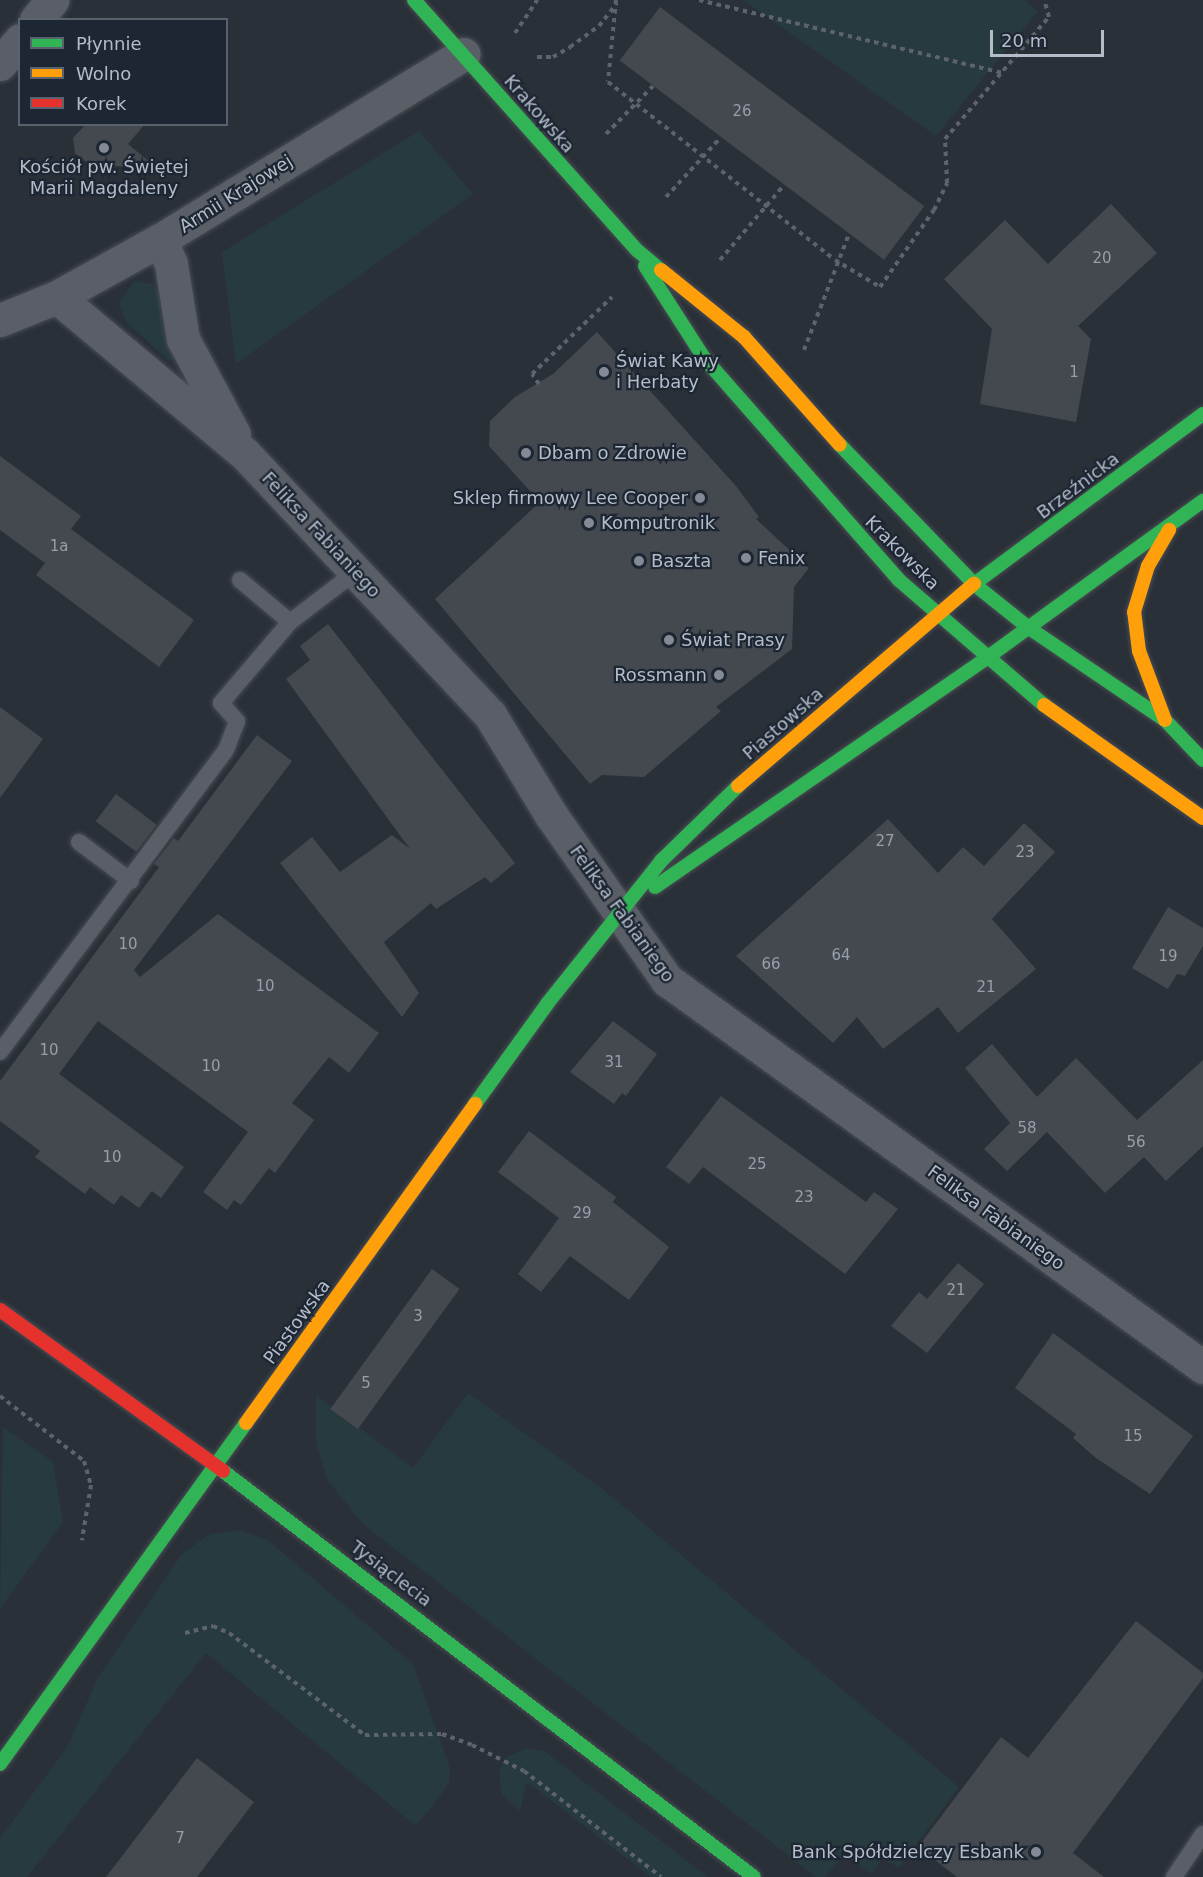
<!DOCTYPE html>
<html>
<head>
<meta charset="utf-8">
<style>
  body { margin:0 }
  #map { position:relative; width:1203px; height:1877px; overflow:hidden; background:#2a3038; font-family:"DejaVu Sans",sans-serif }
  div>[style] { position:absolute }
  .green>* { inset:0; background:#273a3e }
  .building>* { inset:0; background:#444950; transform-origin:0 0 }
  .path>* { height:4px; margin-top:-2px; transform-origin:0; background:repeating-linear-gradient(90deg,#5d636a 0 4.5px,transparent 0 9px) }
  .roads { filter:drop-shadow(0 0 2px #484c53) drop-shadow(0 0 2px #484c53) }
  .lane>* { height:16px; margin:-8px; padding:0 8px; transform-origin:8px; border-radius:8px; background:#5a5e66 }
  .street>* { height:33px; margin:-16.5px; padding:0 16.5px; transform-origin:16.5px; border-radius:16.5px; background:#5a5e66 }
  .fast>* { height:14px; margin:-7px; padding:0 7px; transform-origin:7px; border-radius:7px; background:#30b455 }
  .slow>* { height:14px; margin:-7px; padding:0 7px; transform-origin:7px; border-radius:7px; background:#ff9f0a }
  .jam>* { height:14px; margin:-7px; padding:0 7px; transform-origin:7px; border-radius:7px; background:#e5322d }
  .dots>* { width:16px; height:16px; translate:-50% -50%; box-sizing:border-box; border:3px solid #1d2633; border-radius:50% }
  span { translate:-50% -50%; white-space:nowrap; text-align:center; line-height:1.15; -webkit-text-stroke:4.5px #1d2633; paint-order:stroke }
  .number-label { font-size:15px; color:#989fab }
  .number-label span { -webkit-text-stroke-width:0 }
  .street-label { font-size:18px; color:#b4bcc9 }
  .poi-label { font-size:18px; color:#b4bcc9 }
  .left { translate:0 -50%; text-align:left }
  .right { translate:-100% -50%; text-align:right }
  .legend { position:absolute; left:18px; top:18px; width:210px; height:108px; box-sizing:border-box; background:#1d2633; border:2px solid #59626f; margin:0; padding:8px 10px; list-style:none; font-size:18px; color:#b4bcc9 }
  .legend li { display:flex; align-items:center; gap:12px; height:30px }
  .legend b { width:30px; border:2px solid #59626f }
  .scale { position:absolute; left:990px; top:30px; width:114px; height:27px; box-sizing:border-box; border:3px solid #b4bcc9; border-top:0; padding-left:8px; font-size:18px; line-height:21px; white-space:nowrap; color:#b4bcc9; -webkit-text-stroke:4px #1d2633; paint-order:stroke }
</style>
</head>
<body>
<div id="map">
  <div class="green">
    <i style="clip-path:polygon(743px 0,1025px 0,1038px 11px,936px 136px)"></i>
    <i style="clip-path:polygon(419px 131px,473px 194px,236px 364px,222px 252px)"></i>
    <i style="clip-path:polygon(134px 281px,153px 284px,160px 293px,174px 359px,169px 361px,126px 322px,119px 303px)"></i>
    <i style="clip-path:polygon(468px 1393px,600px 1487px,959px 1787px,899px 1868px,883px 1858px,871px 1874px,845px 1855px,825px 1877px,816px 1877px,363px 1524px,328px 1481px,316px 1443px,316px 1395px,413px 1468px)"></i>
    <i style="clip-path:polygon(3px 1427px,53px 1462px,63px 1522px,0 1609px)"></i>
    <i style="clip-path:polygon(239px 1530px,268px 1540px,413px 1664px,450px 1768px,449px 1782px,440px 1796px,416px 1826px,206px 1653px,27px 1877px,0 1877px,0 1838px,68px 1746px,97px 1679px,182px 1554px,210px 1534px)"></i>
    <i style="clip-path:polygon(527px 1748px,544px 1751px,708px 1877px,651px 1877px,527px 1782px,520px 1811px,502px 1795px,499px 1771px,508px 1756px)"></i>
  </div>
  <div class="building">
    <i style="left:660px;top:7px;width:331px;height:67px;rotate:37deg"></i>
    <i style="clip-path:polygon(86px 124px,145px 124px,128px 144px,158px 169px,89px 164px,75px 153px,73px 138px)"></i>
    <i style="clip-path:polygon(1111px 204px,1157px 253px,1078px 326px,1091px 339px,1076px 422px,980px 404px,992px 329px,944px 279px,1005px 220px,1048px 264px)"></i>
    <i style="clip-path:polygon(597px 332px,736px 486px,759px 517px,756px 519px,809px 568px,794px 587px,792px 649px,716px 707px,721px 711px,644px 777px,602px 775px,590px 784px,435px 599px,540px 502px,489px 446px,490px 421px,515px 397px,553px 374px)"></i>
    <i style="clip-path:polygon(0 456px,81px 516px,71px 529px,194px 620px,159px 667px,36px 575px,45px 563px,0 530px)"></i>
    <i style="clip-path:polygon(328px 624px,515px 863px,491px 883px,485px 877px,436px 909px,431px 903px,384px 942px,419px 993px,402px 1017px,280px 863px,312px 837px,340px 872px,392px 835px,410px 849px,286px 679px,310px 660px,300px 646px)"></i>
    <i style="clip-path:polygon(0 707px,43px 739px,0 798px)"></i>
    <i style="clip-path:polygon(257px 735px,292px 761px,134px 970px,140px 977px,218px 914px,379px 1033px,349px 1073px,329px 1057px,292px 1103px,314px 1120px,275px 1173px,269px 1168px,241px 1205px,234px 1200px,227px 1210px,203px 1192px,248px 1132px,98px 1021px,59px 1074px,184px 1167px,161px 1198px,152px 1191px,139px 1208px,121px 1195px,114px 1205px,90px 1187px,85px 1194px,35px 1157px,40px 1151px,0 1121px,0 1081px,159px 867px,154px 864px,174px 838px,178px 841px)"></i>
    <i style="left:116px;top:794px;width:51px;height:34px;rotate:37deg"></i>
    <i style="clip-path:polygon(888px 819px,938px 873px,963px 847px,984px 866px,1024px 823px,1055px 852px,992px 919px,1036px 969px,958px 1033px,938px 1007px,883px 1049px,857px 1017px,833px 1043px,736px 956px)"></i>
    <i style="clip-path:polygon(1168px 907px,1203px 928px,1203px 946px,1185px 976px,1177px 974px,1168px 989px,1132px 968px)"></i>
    <i style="clip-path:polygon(613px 1021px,657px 1054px,626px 1096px,622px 1093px,614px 1104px,570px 1072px)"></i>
    <i style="clip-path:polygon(992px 1044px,1037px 1097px,1076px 1058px,1137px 1120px,1203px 1060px,1203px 1146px,1166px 1181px,1144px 1157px,1105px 1193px,1047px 1132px,1007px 1171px,984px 1149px,1010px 1123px,965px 1068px)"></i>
    <i style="clip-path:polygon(721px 1096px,866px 1202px,874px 1192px,898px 1209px,845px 1274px,703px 1167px,689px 1184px,666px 1167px)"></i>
    <i style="clip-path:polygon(529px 1131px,616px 1197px,613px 1202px,669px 1247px,629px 1300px,570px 1256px,541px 1292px,518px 1274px,559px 1218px,498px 1172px)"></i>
    <i style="clip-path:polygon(958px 1263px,984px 1284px,927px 1353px,891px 1326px,919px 1292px,927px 1299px)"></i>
    <i style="left:432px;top:1269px;width:34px;height:173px;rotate:36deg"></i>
    <i style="clip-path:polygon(1053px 1333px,1193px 1436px,1150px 1494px,1096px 1458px,1073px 1438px,1076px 1434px,1015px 1388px)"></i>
    <i style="clip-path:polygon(1136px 1621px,1203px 1673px,1203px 1678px,1073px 1853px,1104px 1877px,957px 1877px,918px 1847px,1001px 1737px,1028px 1758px)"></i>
    <i style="clip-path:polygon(197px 1758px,254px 1802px,197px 1877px,106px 1877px)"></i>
  </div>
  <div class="path">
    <i style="left:616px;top:0;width:82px;rotate:95.6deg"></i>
    <i style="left:608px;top:82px;width:288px;rotate:38.1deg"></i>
    <i style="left:835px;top:260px;width:52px;rotate:31deg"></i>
    <i style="left:880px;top:287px;width:94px;rotate:-55deg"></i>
    <i style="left:934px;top:210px;width:30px;rotate:-64deg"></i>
    <i style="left:947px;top:183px;width:44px;rotate:-92.6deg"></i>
    <i style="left:945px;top:139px;width:160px;rotate:-49.6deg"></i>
    <i style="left:1049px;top:17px;width:18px;rotate:-106deg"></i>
    <i style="left:699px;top:0;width:312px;rotate:13.5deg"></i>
    <i style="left:515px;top:33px;width:40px;rotate:-56deg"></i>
    <i style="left:537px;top:57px;width:16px"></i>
    <i style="left:553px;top:57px;width:20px;rotate:-30deg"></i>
    <i style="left:570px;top:47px;width:36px;rotate:-36deg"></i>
    <i style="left:599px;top:26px;width:29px;rotate:-52deg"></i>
    <i style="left:606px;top:134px;width:67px;rotate:-45.6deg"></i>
    <i style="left:666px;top:197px;width:81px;rotate:-47.5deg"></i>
    <i style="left:720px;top:260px;width:99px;rotate:-49.5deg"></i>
    <i style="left:804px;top:350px;width:124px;rotate:-68.8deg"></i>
    <i style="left:539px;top:384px;width:12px;rotate:-125deg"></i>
    <i style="left:532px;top:374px;width:111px;rotate:-43.9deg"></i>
    <i style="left:0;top:1396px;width:106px;rotate:37.7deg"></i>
    <i style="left:84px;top:1461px;width:25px;rotate:74deg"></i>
    <i style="left:91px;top:1485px;width:56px;rotate:99.3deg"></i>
    <i style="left:185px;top:1633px;width:29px;rotate:-14deg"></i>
    <i style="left:213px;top:1626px;width:17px;rotate:24deg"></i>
    <i style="left:229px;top:1633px;width:170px;rotate:36.9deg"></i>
    <i style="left:365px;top:1735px;width:77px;rotate:-0.7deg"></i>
    <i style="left:442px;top:1734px;width:32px;rotate:20deg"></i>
    <i style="left:472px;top:1745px;width:58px;rotate:26.6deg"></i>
    <i style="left:524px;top:1771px;width:173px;rotate:37.7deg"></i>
  </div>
  <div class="roads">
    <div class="lane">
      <i style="left:240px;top:580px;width:65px;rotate:40deg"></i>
      <i style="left:79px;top:842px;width:65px;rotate:36.9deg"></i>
      <i style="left:0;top:1052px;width:377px;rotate:-53.2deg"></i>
      <i style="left:226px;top:750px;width:31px;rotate:-69deg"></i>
      <i style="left:237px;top:721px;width:24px;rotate:-132deg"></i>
      <i style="left:221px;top:703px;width:106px;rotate:-49.6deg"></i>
      <i style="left:290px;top:622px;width:81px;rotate:-37.4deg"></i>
      <i style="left:1174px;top:1877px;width:52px;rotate:-56deg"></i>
    </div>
    <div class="street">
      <i style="left:36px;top:20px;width:26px;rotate:-51deg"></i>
      <i style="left:0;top:64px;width:31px;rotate:-50deg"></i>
      <i style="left:160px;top:240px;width:26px;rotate:65deg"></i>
      <i style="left:171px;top:264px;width:76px;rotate:80.9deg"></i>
      <i style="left:183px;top:339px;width:108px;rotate:61.8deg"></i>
      <i style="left:57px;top:297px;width:245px;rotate:39.9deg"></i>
      <i style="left:245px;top:454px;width:358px;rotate:46.8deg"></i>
      <i style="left:490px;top:715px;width:117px;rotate:58.6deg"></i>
      <i style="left:551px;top:815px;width:202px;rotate:54.9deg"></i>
      <i style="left:667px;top:980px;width:661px;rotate:35.83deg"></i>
      <i style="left:0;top:320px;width:61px;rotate:-22deg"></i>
      <i style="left:57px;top:297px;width:118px;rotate:-29deg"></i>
      <i style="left:160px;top:240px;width:356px;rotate:-31.5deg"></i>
    </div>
    <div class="fast">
      <i style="left:414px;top:0;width:336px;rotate:48.3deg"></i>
      <i style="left:638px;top:251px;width:30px;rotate:40deg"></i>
      <i style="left:645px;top:266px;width:109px;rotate:57.3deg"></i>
      <i style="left:704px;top:358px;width:295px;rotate:48.7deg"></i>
      <i style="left:899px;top:580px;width:191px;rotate:40.8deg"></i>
      <i style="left:840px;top:445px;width:193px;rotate:46deg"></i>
      <i style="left:974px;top:584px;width:70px;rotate:38.7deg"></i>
      <i style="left:1029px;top:628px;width:164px;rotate:34.1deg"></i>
      <i style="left:1165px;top:720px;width:55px;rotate:46.5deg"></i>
      <i style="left:974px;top:584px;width:285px;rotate:-36.6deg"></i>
      <i style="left:988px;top:657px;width:266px;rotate:-36deg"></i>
      <i style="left:655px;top:887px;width:405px;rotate:-34.6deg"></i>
      <i style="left:475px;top:1104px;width:123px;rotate:-54.2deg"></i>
      <i style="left:547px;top:1004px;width:183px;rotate:-51.4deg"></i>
      <i style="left:661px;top:861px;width:107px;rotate:-44.2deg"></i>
      <i style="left:223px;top:1471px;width:668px;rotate:37.4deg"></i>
      <i style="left:0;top:1764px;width:420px;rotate:-54.2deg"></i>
    </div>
    <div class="slow">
      <i style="left:661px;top:270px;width:107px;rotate:38.9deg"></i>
      <i style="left:744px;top:337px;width:144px;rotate:48.4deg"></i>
      <i style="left:1044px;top:705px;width:195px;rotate:35.4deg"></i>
      <i style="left:1165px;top:720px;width:74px;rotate:-110.6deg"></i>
      <i style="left:1139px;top:651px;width:39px;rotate:-97deg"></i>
      <i style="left:1134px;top:612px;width:48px;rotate:-73.1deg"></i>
      <i style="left:1148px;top:566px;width:42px;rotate:-59.7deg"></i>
      <i style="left:738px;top:786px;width:311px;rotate:-40.6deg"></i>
      <i style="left:246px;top:1423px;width:393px;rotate:-54.3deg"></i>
    </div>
    <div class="jam">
      <i style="left:0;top:1310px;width:275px;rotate:35.8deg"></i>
    </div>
  </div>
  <div class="dots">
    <i style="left:104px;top:148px;background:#848b96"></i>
    <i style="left:604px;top:372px;background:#848b96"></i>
    <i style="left:526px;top:453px;background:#848b96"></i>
    <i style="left:700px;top:498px;background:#848b96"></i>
    <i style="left:589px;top:523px;background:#848b96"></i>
    <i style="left:746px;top:558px;background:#848b96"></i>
    <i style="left:639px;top:561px;background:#848b96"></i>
    <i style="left:669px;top:640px;background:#848b96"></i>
    <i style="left:719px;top:675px;background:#848b96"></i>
    <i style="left:1036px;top:1852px;background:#848b96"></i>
  </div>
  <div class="number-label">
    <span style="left:742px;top:112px">26</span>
    <span style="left:1102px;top:259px">20</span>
    <span style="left:1074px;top:373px">1</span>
    <span style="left:59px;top:547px">1a</span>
    <span style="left:885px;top:842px">27</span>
    <span style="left:1025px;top:853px">23</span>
    <span style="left:128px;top:945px">10</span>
    <span style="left:841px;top:956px">64</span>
    <span style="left:1168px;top:957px">19</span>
    <span style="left:771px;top:965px">66</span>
    <span style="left:265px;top:987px">10</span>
    <span style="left:986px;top:988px">21</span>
    <span style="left:49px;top:1051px">10</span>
    <span style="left:614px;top:1063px">31</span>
    <span style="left:211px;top:1067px">10</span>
    <span style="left:1027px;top:1129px">58</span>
    <span style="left:1136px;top:1143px">56</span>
    <span style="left:112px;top:1158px">10</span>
    <span style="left:757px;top:1165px">25</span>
    <span style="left:804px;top:1198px">23</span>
    <span style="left:582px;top:1214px">29</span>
    <span style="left:956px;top:1291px">21</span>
    <span style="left:418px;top:1317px">3</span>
    <span style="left:366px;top:1384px">5</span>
    <span style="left:1133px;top:1437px">15</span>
    <span style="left:180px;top:1839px">7</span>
  </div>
  <div class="street-label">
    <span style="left:539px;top:114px;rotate:49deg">Krakowska</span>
    <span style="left:236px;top:194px;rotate:-32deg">Armii Krajowej</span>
    <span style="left:1078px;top:486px;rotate:-37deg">Brzeźnicka</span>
    <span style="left:321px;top:535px;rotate:47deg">Feliksa Fabianiego</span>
    <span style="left:902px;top:553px;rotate:45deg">Krakowska</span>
    <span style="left:783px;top:724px;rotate:-41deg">Piastowska</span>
    <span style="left:622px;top:914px;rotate:54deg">Feliksa Fabianiego</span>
    <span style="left:996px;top:1218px;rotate:36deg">Feliksa Fabianiego</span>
    <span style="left:297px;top:1322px;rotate:-54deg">Piastowska</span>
    <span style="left:391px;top:1574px;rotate:37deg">Tysiąclecia</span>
  </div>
  <div class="poi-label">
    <span style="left:104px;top:178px">Kościół pw. Świętej<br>Marii Magdaleny</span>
    <span class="left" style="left:616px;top:372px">Świat Kawy<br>i Herbaty</span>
    <span class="left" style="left:538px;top:453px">Dbam o Zdrowie</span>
    <span class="right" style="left:688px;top:498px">Sklep firmowy Lee Cooper</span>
    <span class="left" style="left:601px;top:523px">Komputronik</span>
    <span class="left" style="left:758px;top:558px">Fenix</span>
    <span class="left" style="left:651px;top:561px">Baszta</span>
    <span class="left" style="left:681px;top:640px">Świat Prasy</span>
    <span class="right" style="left:707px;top:675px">Rossmann</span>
    <span class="right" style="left:1024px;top:1852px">Bank Spółdzielczy Esbank</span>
  </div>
  <ul class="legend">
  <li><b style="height:8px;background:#30b455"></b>Płynnie</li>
  <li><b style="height:8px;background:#ff9f0a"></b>Wolno</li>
  <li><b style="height:8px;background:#e5322d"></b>Korek</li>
  </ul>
  <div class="scale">20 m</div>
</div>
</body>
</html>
